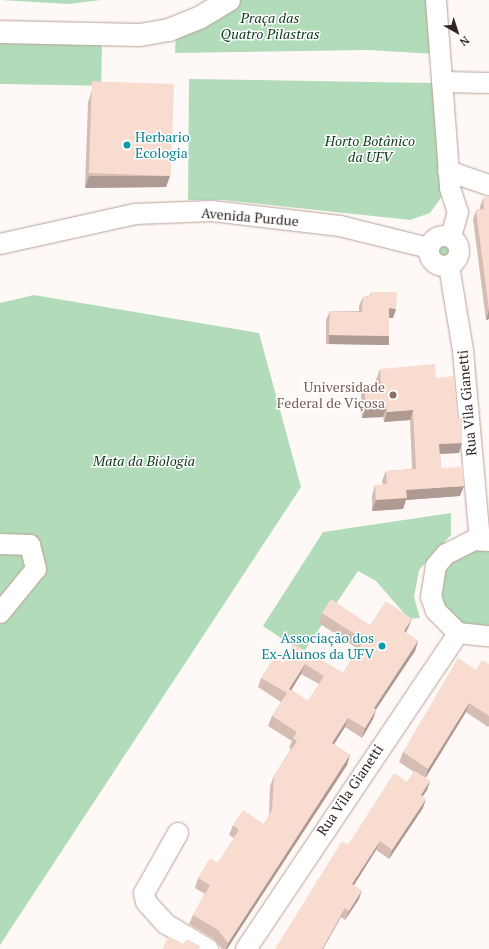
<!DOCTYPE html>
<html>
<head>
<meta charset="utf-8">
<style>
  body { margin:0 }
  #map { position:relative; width:489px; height:949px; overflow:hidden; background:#fef9f7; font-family:"PT Serif",serif }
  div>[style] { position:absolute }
  .green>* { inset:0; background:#b2dcb9; transform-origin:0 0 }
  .round { border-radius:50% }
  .roads { filter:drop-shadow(0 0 1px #b9a197) drop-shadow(0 0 1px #b9a197) }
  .minor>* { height:20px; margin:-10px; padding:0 10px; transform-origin:10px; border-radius:10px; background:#fff }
  .minor>.ring { margin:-10px; padding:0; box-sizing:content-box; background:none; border:20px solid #fff; border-radius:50% }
  .major>* { height:22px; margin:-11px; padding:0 11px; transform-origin:11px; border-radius:11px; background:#fff }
  .wall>* { inset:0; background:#d5bdb3 }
  .shaded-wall>* { inset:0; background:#ae9a92; transform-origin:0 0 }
  .building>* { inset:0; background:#f8dcd0; transform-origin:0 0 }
  .dots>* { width:11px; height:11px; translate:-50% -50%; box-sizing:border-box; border:2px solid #fff; border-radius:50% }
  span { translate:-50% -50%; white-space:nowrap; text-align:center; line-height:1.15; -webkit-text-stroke:3px #fff; paint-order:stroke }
  .park-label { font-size:14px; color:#0d381a; font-style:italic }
  .culture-label { font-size:14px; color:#0d838f }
  .left { translate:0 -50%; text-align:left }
  .right { translate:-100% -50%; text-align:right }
  .street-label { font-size:14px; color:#312723 }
  .education-label { font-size:14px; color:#785e54 }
  .north { position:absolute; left:437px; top:12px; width:40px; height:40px; -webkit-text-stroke:3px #fff; paint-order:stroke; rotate:141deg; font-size:11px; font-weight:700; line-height:16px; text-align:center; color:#312723 }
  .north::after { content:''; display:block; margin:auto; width:14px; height:18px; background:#312723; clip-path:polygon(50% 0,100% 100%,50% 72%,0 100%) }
</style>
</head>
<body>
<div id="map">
  <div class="green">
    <i style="clip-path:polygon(0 0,101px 0,68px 4px)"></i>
    <i style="clip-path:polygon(238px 0,428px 0,435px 54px,368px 50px,175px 53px,176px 33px)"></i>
    <i style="left:0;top:41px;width:102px;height:43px;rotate:1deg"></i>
    <i style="clip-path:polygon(189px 79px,433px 83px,441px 198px,430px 213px,410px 220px,223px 200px,188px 200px)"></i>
    <i class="round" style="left:437px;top:244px;width:16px;height:16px"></i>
    <i style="clip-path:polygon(34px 295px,259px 333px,301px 487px,0 945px,0 303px)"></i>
    <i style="clip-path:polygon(451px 513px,451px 535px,419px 570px,414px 597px,420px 618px,409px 619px,376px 581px,358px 571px,303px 653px,263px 626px,323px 532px)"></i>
    <i style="clip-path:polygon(489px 548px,489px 628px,465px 628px,439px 601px,439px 575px,466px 549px)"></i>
  </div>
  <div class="roads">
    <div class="minor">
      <i style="left:436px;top:0;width:189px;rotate:85.7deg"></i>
      <i style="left:450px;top:188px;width:25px;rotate:72deg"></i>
      <i style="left:458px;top:212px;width:26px;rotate:106deg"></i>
      <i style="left:442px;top:82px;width:47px;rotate:1.2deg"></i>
      <i style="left:448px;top:171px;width:43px;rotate:18.9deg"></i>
      <i class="ring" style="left:429px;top:236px;width:10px;height:10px"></i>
      <i style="left:0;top:244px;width:138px;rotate:-12.5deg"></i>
      <i style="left:135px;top:214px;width:77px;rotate:-2.2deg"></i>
      <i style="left:212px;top:211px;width:129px;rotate:6.7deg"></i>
      <i style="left:340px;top:226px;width:92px;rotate:13.9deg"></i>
      <i style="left:449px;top:266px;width:86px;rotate:80.6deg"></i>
      <i style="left:463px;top:351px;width:190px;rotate:84.9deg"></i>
      <i style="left:489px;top:541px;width:15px;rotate:-176deg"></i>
      <i style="left:474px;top:540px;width:31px;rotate:153deg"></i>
      <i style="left:446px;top:554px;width:16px;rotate:130deg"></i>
      <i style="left:436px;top:566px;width:31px;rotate:99deg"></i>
      <i style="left:431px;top:597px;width:15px;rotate:70deg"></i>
      <i style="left:436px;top:611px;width:31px;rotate:45deg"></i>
      <i style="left:458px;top:633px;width:31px;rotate:6deg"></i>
      <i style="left:0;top:544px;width:30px;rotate:2deg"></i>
      <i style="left:30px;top:545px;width:25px;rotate:76deg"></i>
      <i style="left:36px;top:569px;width:57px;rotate:129.3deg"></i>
      <i style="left:178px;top:833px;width:69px;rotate:119.5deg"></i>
      <i style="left:144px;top:893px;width:9px;rotate:77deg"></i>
      <i style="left:146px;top:902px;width:30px;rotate:48deg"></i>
      <i style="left:166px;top:924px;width:49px;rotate:30.8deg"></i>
      <i style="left:246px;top:949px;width:381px;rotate:-56.1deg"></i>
    </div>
    <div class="major">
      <i style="left:0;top:32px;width:140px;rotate:1.2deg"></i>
      <i style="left:140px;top:35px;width:29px;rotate:-10deg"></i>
      <i style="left:169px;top:30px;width:32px;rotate:-22deg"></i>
      <i style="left:199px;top:18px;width:35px;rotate:-31deg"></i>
    </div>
  </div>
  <div class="wall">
    <i style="clip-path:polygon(92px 90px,170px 176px,166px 187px,85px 188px,88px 102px)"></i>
    <i style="clip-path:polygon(489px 197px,489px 319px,486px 320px,473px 219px,476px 210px,480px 209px,480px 207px,483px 198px)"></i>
    <i style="clip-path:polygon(371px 292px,396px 309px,393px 318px,389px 318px,389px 336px,385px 345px,326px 344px,326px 320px,330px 311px,359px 311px,359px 306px,363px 297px,369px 296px)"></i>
    <i style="clip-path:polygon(380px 369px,436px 378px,457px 418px,462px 443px,459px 453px,440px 454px,441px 468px,460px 496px,406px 500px,403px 509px,372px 511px,372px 496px,375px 485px,383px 485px,382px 481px,386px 471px,412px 469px,410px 420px,384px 422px,383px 417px,362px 418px,361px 395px,364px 385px,376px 384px,376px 380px)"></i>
    <i style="clip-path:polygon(evenodd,322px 613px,370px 625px,412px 619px,408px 628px,406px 633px,418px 641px,415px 651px,376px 710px,373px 719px,362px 738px,345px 727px,334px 745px,350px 755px,347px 765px,227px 949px,222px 949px,214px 939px,189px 924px,193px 915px,205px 894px,195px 888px,198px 878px,218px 863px,234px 838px,229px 835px,233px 825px,264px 824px,269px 816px,270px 786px,274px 776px,291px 749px,289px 748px,292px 741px,268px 726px,272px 716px,281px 702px,258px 687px,261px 678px,283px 663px,294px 644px,343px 673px,358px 649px,319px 623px,322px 613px,301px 674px,319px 684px,308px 701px,291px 690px,301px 674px)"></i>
    <i style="clip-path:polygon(489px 664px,489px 726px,488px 727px,466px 712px,425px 778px,430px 781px,427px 790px,423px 796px,423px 808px,389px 859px,376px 850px,354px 885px,359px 899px,345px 920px,341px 917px,348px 845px,407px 782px,414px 772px,399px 762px,403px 752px,476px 670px)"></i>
  </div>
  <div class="shaded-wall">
    <i style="clip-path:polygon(89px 176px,170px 176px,166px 187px,85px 188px)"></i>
    <i style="clip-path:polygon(389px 308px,396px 309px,393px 318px,386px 318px)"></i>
    <i style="clip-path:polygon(489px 310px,489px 319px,486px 320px)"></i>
    <i style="left:329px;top:335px;width:60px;height:9px;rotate:1deg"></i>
    <i style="clip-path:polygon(387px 406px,383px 417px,362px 418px,366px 408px)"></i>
    <i style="clip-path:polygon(413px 410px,410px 420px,384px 422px,387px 412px)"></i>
    <i style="clip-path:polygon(462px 443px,459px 453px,435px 454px,439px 444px)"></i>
    <i style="clip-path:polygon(464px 486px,460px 496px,406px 500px,403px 509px,372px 511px,376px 500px,406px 490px)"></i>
    <i style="clip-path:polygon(412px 619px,408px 628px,400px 641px,404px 631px)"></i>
    <i style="clip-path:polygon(418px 641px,415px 651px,370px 718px,374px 708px)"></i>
    <i style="clip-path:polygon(305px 664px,301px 674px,286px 699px,289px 689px)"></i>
    <i style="clip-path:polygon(469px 703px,466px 712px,425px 779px,428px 769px)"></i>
    <i style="clip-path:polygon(376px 710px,373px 719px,362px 738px,365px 728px)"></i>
    <i style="clip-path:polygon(348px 718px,345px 727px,328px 753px,332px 743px)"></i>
    <i style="clip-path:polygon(350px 755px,347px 765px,227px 949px,226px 949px,228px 943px)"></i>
    <i style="clip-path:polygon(430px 781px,427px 790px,417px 804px,421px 795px)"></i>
    <i style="clip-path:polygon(426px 799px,423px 808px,389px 859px,392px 850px)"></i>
    <i style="clip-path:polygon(380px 841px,376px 850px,349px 893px,352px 884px)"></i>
    <i style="clip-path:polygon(362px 890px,359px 899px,345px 920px,349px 911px)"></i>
    <i style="clip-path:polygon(345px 908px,341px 917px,323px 949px,322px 949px)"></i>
  </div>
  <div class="building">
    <i style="left:174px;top:84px;width:92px;height:82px;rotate:92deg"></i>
    <i style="clip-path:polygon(489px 197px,489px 310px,476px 210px,484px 209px,483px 198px)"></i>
    <i style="clip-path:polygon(371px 292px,397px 292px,396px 309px,389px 308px,389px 336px,329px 335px,330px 311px,362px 312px,363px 297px,370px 296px)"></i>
    <i style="clip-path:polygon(435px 364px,436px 378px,454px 376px,457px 418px,462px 418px,462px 443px,439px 444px,441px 468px,463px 467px,464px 486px,406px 490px,407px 498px,376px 500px,375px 485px,387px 484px,386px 471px,416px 469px,413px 410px,387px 412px,387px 406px,366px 408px,364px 385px,381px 384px,380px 369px)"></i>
    <i style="clip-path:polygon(evenodd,331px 599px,370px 625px,386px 601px,412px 619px,404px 631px,418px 641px,374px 708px,376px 710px,365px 728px,348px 718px,332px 743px,350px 755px,228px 943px,218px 930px,193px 915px,210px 885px,198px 878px,210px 858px,218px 863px,239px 830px,233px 825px,243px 810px,264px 824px,272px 810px,274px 776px,297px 741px,293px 738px,297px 732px,272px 716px,287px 693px,261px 678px,274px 657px,283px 663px,294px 644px,343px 673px,364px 640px,322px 613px,331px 599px,305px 664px,324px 676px,308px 701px,289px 689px,305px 664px)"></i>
    <i style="clip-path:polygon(458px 658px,476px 670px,482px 660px,489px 664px,489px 716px,469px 703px,428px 769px,403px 752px)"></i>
    <i style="clip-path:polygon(415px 771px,430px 781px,421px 795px,426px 799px,392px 850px,380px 841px,352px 884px,362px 890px,349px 911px,345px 908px,322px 949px,275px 949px,342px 841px,348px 845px,394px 773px,407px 782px)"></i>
    <i style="clip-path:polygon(169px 936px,183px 944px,187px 939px,200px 946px,199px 949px,162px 949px)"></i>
  </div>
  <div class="dots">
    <i style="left:127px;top:145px;background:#0f9aa8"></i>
    <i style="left:393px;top:395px;background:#8d6e63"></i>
    <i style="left:382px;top:646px;background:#0f9aa8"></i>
  </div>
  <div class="park-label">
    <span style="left:270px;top:26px">Praça das<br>Quatro Pilastras</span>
    <span style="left:370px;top:149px">Horto Botânico<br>da UFV</span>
    <span style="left:144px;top:461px">Mata da Biologia</span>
  </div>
  <div class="culture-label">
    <span class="left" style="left:135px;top:145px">Herbario<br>Ecologia</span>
    <span class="right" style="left:374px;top:646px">Associação dos<br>Ex-Alunos da UFV</span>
  </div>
  <div class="street-label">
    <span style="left:250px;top:217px;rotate:5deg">Avenida Purdue</span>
    <span style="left:467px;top:403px;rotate:-95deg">Rua Vila Gianetti</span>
    <span style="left:350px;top:790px;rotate:-56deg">Rua Vila Gianetti</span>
  </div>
  <div class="education-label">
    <span class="right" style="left:385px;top:395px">Universidade<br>Federal de Viçosa</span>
  </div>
  <div class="north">N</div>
</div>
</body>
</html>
